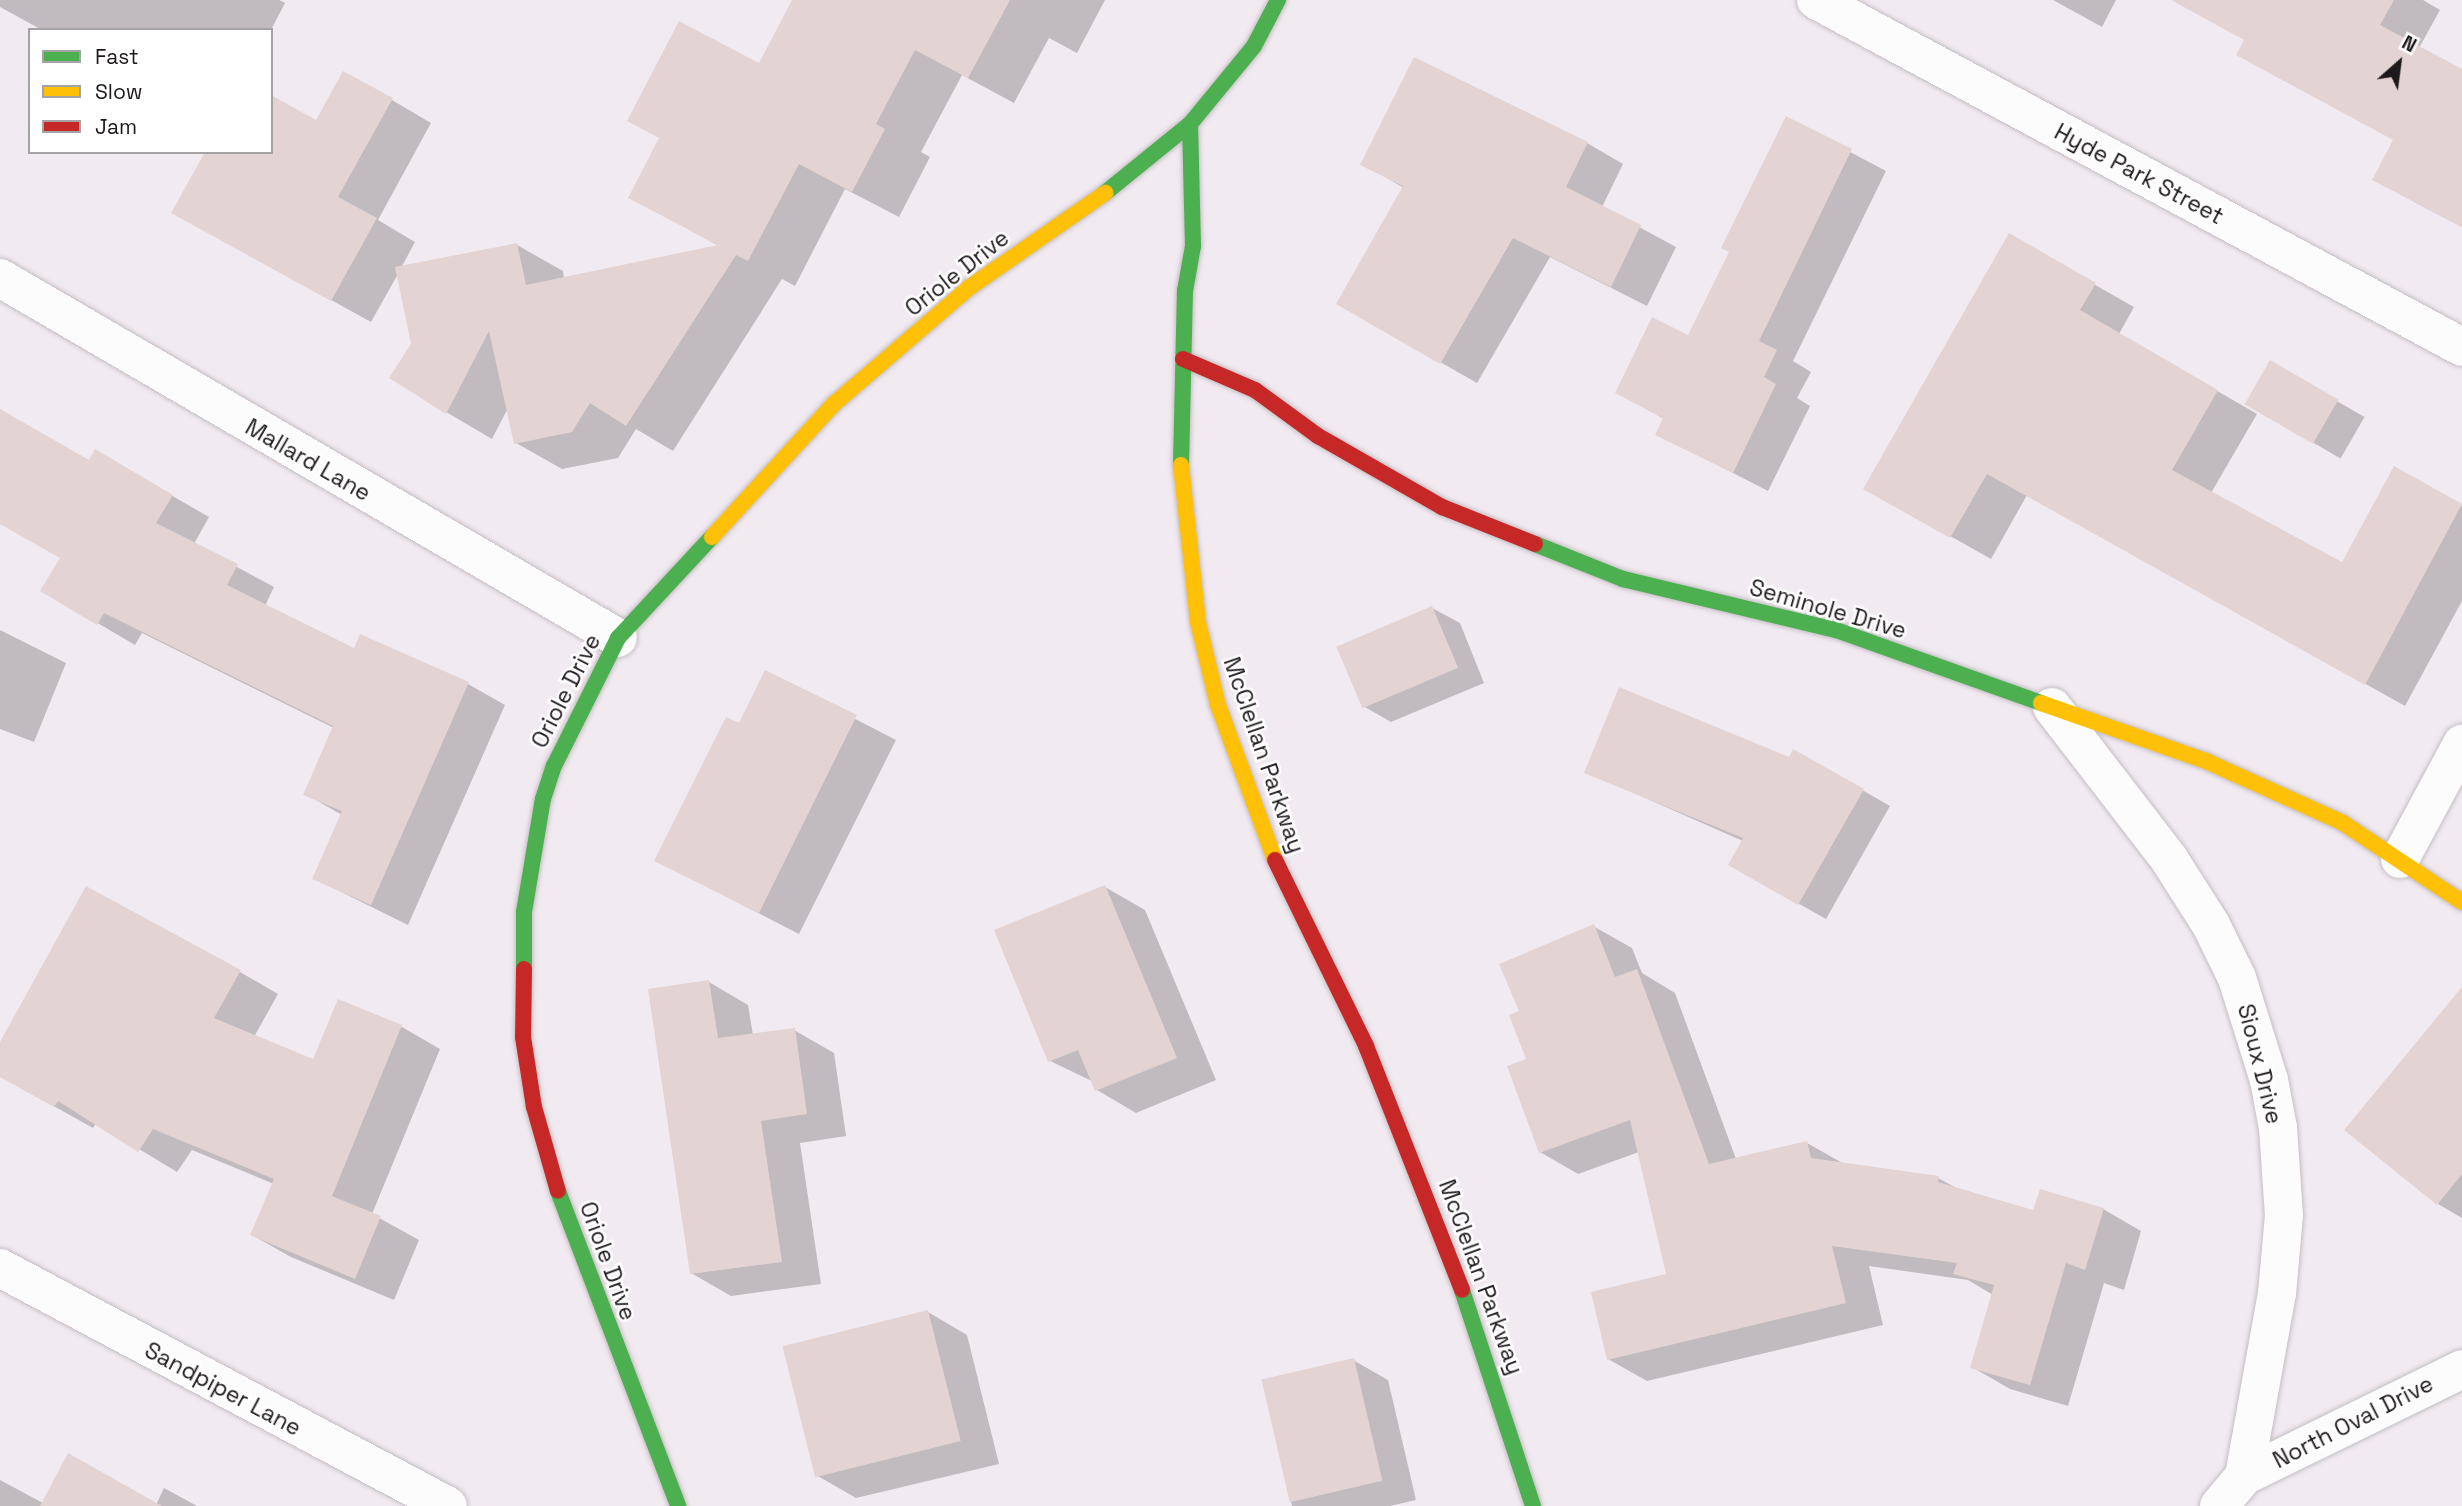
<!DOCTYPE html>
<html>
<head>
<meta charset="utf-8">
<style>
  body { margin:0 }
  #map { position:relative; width:2462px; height:1506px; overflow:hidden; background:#f2eaf1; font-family:"Space Grotesk",sans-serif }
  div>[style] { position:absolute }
  .shadow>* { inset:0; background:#0003; transform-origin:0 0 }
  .building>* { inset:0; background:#e3d4d3; transform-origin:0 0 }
  .roads { filter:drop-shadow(0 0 2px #c4bec3) drop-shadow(0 0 2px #c4bec3) }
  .street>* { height:38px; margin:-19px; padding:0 19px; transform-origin:19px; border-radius:19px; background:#fdfcfd }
  .fast>* { height:16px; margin:-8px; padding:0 8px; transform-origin:8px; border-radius:8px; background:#4caf50 }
  .slow>* { height:16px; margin:-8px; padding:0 8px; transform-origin:8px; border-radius:8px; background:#ffc107 }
  .jam>* { height:16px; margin:-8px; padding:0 8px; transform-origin:8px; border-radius:8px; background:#c62828 }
  span { translate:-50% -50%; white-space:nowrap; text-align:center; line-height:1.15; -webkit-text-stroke:5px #fff; paint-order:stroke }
  .street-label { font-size:23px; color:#1d181c }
  .legend { position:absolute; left:28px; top:28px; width:245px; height:126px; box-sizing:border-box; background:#fff; border:2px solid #a5a3a4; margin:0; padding:9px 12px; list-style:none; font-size:21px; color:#1d181c }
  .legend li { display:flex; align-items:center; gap:14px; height:35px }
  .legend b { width:35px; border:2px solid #a5a3a4 }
  .north { position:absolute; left:2364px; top:28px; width:70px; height:70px; -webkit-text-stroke:5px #fff; paint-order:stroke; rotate:28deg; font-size:19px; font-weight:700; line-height:28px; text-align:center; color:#1d181c }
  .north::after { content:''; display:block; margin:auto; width:24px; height:32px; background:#1d181c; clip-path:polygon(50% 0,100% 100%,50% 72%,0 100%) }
</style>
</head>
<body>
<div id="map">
  <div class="shadow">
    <i style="clip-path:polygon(0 0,279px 0,285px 3px,271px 30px,42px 30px,0 7px)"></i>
    <i style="clip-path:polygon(794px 0,1105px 0,1077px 53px,1049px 38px,1014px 103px,962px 75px,921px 152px,930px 157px,899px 217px,845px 189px,795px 286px,782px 279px,673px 451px,636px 429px,618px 458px,562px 469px,516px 443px,508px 408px,492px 439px,446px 412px,413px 344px,398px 274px,371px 322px,213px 235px,271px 152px,317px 122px,392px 100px,431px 123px,378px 220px,415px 242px,401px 268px,517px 245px,563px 271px,564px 279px,719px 246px,630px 197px,760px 66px)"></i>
    <i style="clip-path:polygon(2053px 0,2116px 0,2102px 27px)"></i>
    <i style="clip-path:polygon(2172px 0,2423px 0,2440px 10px,2419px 48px,2462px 71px,2462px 227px,2414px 202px,2395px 140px,2246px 40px)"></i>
    <i style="clip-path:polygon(1786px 118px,1886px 171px,1793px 361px,1811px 372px,1797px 398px,1810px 406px,1768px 491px,1657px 434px,1664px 419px,1617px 392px,1689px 338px,1731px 252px)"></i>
    <i style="clip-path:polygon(1587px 143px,1623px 164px,1602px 207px,1676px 247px,1647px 306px,1550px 257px,1477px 383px,1338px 304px,1404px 188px,1363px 164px)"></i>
    <i style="clip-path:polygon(2009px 236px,2134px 307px,2119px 334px,2257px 414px,2211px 493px,2343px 564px,2394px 469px,2462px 506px,2462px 601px,2405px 706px,2027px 495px,1991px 559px,1865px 488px)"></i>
    <i style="left:2271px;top:363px;width:108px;height:48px;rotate:30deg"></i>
    <i style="clip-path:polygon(0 411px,90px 463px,96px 452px,209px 517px,194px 544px,274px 587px,265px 606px,355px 650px,468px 684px,505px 705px,408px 925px,315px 879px,342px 815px,305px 794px,334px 728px,142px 633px,135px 645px,43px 591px,62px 558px,0 522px)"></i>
    <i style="clip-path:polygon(1432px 608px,1460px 623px,1484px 683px,1391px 722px,1363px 706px)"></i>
    <i style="clip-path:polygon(0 630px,66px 663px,34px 742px,0 729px)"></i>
    <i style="clip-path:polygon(766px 673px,896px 740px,799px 934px,657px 861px,740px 725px)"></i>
    <i style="clip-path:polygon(1794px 751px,1890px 806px,1826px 919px,1730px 865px,1743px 841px,1586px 772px,1789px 759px)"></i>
    <i style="clip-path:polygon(1105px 887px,1145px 910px,1216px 1080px,1136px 1113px,1097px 1090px,1094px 1082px,1050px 1061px)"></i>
    <i style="clip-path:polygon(1593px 926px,1632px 948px,1642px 973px,1675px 993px,1736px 1159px,1807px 1143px,1846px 1165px,1938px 1178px,1960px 1190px,2034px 1213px,2103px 1209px,2141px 1231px,2124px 1290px,2104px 1283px,2068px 1406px,2010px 1389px,1972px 1367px,1993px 1295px,1968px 1280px,1869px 1266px,1883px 1325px,1647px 1381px,1608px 1359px,1668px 1275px,1639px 1152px,1578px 1174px,1540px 1152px,1521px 1012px)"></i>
    <i style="clip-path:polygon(240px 972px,278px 994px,254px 1037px,314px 1061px,339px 1001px,402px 1027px,440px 1049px,372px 1214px,419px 1240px,394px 1300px,291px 1257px,252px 1235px,274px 1184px,192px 1150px,177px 1172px,96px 1123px,93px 1128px,0 1076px,0 1046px)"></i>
    <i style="clip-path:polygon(709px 982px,748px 1005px,753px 1035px,794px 1030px,834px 1053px,846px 1136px,800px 1143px,821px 1284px,731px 1296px,691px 1273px)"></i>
    <i style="clip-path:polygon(2462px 1022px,2462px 1218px,2438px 1204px)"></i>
    <i style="clip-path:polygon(928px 1312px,967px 1335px,999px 1464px,856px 1498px,816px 1475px)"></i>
    <i style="clip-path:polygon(1353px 1360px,1388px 1380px,1416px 1500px,1390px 1506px,1292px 1506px,1263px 1381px)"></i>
    <i style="clip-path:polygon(0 1480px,43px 1503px,156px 1505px,164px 1488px,197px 1506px,0 1506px)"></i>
  </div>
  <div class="building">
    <i style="clip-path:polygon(792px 0,1010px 0,968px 78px,915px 50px,876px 124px,885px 129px,852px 192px,799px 164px,748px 261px,736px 255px,626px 426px,590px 403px,572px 432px,514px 444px,489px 331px,446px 414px,389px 378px,411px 344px,395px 267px,517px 243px,526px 285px,718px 245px,628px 198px,659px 138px,627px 121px,679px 21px,759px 63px)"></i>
    <i style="clip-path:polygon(2171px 0,2394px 0,2380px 25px,2462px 69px,2462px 227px,2372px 180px,2393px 140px,2236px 55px,2244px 40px)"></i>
    <i style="clip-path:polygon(1414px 57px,1588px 142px,1566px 187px,1641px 225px,1611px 287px,1513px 238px,1440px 364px,1336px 304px,1403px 186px,1360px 165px)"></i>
    <i style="clip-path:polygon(343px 71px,393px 98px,338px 197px,377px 218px,331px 301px,171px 213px,205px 152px,271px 152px,271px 95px,316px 120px)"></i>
    <i style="clip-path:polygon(1786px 116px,1852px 149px,1759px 341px,1777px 350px,1764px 377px,1776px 384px,1733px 473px,1655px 435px,1663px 418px,1615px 393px,1652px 317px,1688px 335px,1729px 252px,1721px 248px)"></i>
    <i style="clip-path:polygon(2009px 233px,2096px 283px,2080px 310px,2218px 390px,2172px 470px,2342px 562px,2394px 466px,2462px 504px,2365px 685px,1987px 474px,1950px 538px,1863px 489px)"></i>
    <i style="left:2270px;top:360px;width:79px;height:51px;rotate:30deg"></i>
    <i style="clip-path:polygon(0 409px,89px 460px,95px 449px,173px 495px,156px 523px,238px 564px,227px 585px,354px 648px,360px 634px,469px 682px,371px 905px,312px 879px,342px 811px,303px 795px,333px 726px,104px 613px,97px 625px,40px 591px,60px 558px,0 524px)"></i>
    <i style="left:1432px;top:606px;width:67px;height:104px;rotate:67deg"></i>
    <i style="clip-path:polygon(765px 670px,857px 715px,759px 913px,654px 861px,726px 717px,739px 723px)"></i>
    <i style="clip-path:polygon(1619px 687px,1789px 757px,1793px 749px,1864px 789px,1798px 905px,1728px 865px,1743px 838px,1584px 773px)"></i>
    <i style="clip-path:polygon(1105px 885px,1177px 1058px,1095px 1091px,1078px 1050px,1048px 1062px,994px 930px)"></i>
    <i style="clip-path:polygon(86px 886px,241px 970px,214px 1018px,313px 1059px,338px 999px,402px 1025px,332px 1196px,381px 1216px,355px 1279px,250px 1235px,274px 1179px,153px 1129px,138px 1152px,58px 1101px,54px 1107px,0 1077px,0 1042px)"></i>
    <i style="clip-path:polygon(1594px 924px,1615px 977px,1637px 969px,1709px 1164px,1807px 1141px,1811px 1158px,1939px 1176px,1938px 1182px,2033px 1210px,2040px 1189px,2104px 1208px,2085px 1270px,2066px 1263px,2030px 1385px,1970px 1368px,1994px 1285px,1953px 1274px,1957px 1263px,1832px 1246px,1846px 1303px,1607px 1360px,1591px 1292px,1666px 1274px,1630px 1120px,1539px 1153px,1507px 1066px,1526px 1059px,1509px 1015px,1519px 1011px,1499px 964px)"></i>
    <i style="clip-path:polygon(709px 980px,718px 1038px,795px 1028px,807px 1114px,761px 1121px,782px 1262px,690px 1274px,648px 989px)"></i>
    <i style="clip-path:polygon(2462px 987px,2462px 1174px,2437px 1205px,2344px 1130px)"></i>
    <i style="left:928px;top:1310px;width:135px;height:150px;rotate:76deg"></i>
    <i style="left:1354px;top:1358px;width:126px;height:95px;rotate:77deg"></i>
    <i style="clip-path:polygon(68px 1453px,162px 1506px,40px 1506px)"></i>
  </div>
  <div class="roads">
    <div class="street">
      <i style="left:1816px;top:0;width:733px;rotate:28.24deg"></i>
      <i style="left:0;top:278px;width:715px;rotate:30.22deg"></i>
      <i style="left:2052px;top:707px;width:192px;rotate:52.4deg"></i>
      <i style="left:2169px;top:859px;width:78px;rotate:57.5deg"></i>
      <i style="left:2211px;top:925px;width:59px;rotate:63.9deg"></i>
      <i style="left:2237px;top:978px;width:107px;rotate:72.6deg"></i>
      <i style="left:2269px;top:1080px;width:49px;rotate:79.4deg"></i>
      <i style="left:2278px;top:1128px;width:87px;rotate:86.1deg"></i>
      <i style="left:2284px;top:1215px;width:78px;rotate:95.1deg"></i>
      <i style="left:2277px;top:1293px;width:186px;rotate:100.2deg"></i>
      <i style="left:2400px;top:859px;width:131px;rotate:-61.7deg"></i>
      <i style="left:0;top:1268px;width:507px;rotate:27.98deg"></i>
      <i style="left:2219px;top:1506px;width:39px;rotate:-50deg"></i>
      <i style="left:2244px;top:1476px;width:243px;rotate:-26.1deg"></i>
    </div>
    <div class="fast">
      <i style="left:1105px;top:193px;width:109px;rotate:-39.1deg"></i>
      <i style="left:1181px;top:465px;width:174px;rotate:-88.7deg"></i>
      <i style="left:1185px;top:291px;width:46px;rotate:-79.9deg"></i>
      <i style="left:1193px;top:246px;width:122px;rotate:-91.4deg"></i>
      <i style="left:1190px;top:124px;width:101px;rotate:-50.6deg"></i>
      <i style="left:1254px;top:46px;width:52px;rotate:-62.4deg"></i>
      <i style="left:1535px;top:544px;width:95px;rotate:21.7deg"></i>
      <i style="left:1623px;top:579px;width:219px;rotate:13.5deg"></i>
      <i style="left:1836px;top:630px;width:218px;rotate:19.6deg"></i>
      <i style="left:524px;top:969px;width:57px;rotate:-90deg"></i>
      <i style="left:524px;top:912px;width:115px;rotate:-80.5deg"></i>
      <i style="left:543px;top:799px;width:35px;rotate:-72deg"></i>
      <i style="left:554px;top:766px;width:143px;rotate:-63.4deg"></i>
      <i style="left:618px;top:638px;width:138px;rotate:-47.1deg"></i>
      <i style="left:558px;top:1191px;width:337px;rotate:69.1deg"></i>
      <i style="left:1462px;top:1290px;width:227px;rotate:71.8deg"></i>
    </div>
    <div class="slow">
      <i style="left:1181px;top:465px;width:158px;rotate:83.8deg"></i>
      <i style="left:1198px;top:622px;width:85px;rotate:76.5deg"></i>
      <i style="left:1218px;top:705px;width:165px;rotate:69.8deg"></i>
      <i style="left:712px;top:537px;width:182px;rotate:-47.5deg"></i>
      <i style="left:835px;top:403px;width:178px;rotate:-40.7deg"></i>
      <i style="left:970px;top:287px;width:165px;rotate:-34.8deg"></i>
      <i style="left:2041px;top:703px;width:175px;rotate:19.4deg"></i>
      <i style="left:2206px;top:761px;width:150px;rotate:24.3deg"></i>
      <i style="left:2343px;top:823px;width:143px;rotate:33.6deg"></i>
    </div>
    <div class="jam">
      <i style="left:1183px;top:359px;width:78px;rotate:23.3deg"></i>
      <i style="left:1255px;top:390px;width:78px;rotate:36.1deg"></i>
      <i style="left:1318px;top:436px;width:143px;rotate:29.8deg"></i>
      <i style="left:1442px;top:507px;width:100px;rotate:21.7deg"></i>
      <i style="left:1275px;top:860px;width:207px;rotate:63.9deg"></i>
      <i style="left:1366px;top:1046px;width:262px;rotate:68.5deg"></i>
      <i style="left:524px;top:969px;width:68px;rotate:90.8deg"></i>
      <i style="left:523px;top:1037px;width:71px;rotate:81.1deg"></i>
      <i style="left:534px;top:1107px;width:87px;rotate:74.1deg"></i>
    </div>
  </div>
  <div class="street-label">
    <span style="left:2139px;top:174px;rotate:28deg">Hyde Park Street</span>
    <span style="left:957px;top:273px;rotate:-38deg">Oriole Drive</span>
    <span style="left:308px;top:460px;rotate:30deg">Mallard Lane</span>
    <span style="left:1828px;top:609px;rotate:16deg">Seminole Drive</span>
    <span style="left:566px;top:691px;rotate:-63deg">Oriole Drive</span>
    <span style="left:1264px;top:755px;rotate:71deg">McClellan Parkway</span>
    <span style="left:2260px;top:1064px;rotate:76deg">Sioux Drive</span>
    <span style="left:608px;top:1261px;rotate:70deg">Oriole Drive</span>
    <span style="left:1481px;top:1277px;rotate:70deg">McClellan Parkway</span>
    <span style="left:223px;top:1389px;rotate:28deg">Sandpiper Lane</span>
    <span style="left:2353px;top:1422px;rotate:-27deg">North Oval Drive</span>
  </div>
  <ul class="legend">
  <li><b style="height:9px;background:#4caf50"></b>Fast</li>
  <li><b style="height:9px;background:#ffc107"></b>Slow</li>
  <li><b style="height:9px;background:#c62828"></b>Jam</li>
  </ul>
  <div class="north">N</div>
</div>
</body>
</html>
